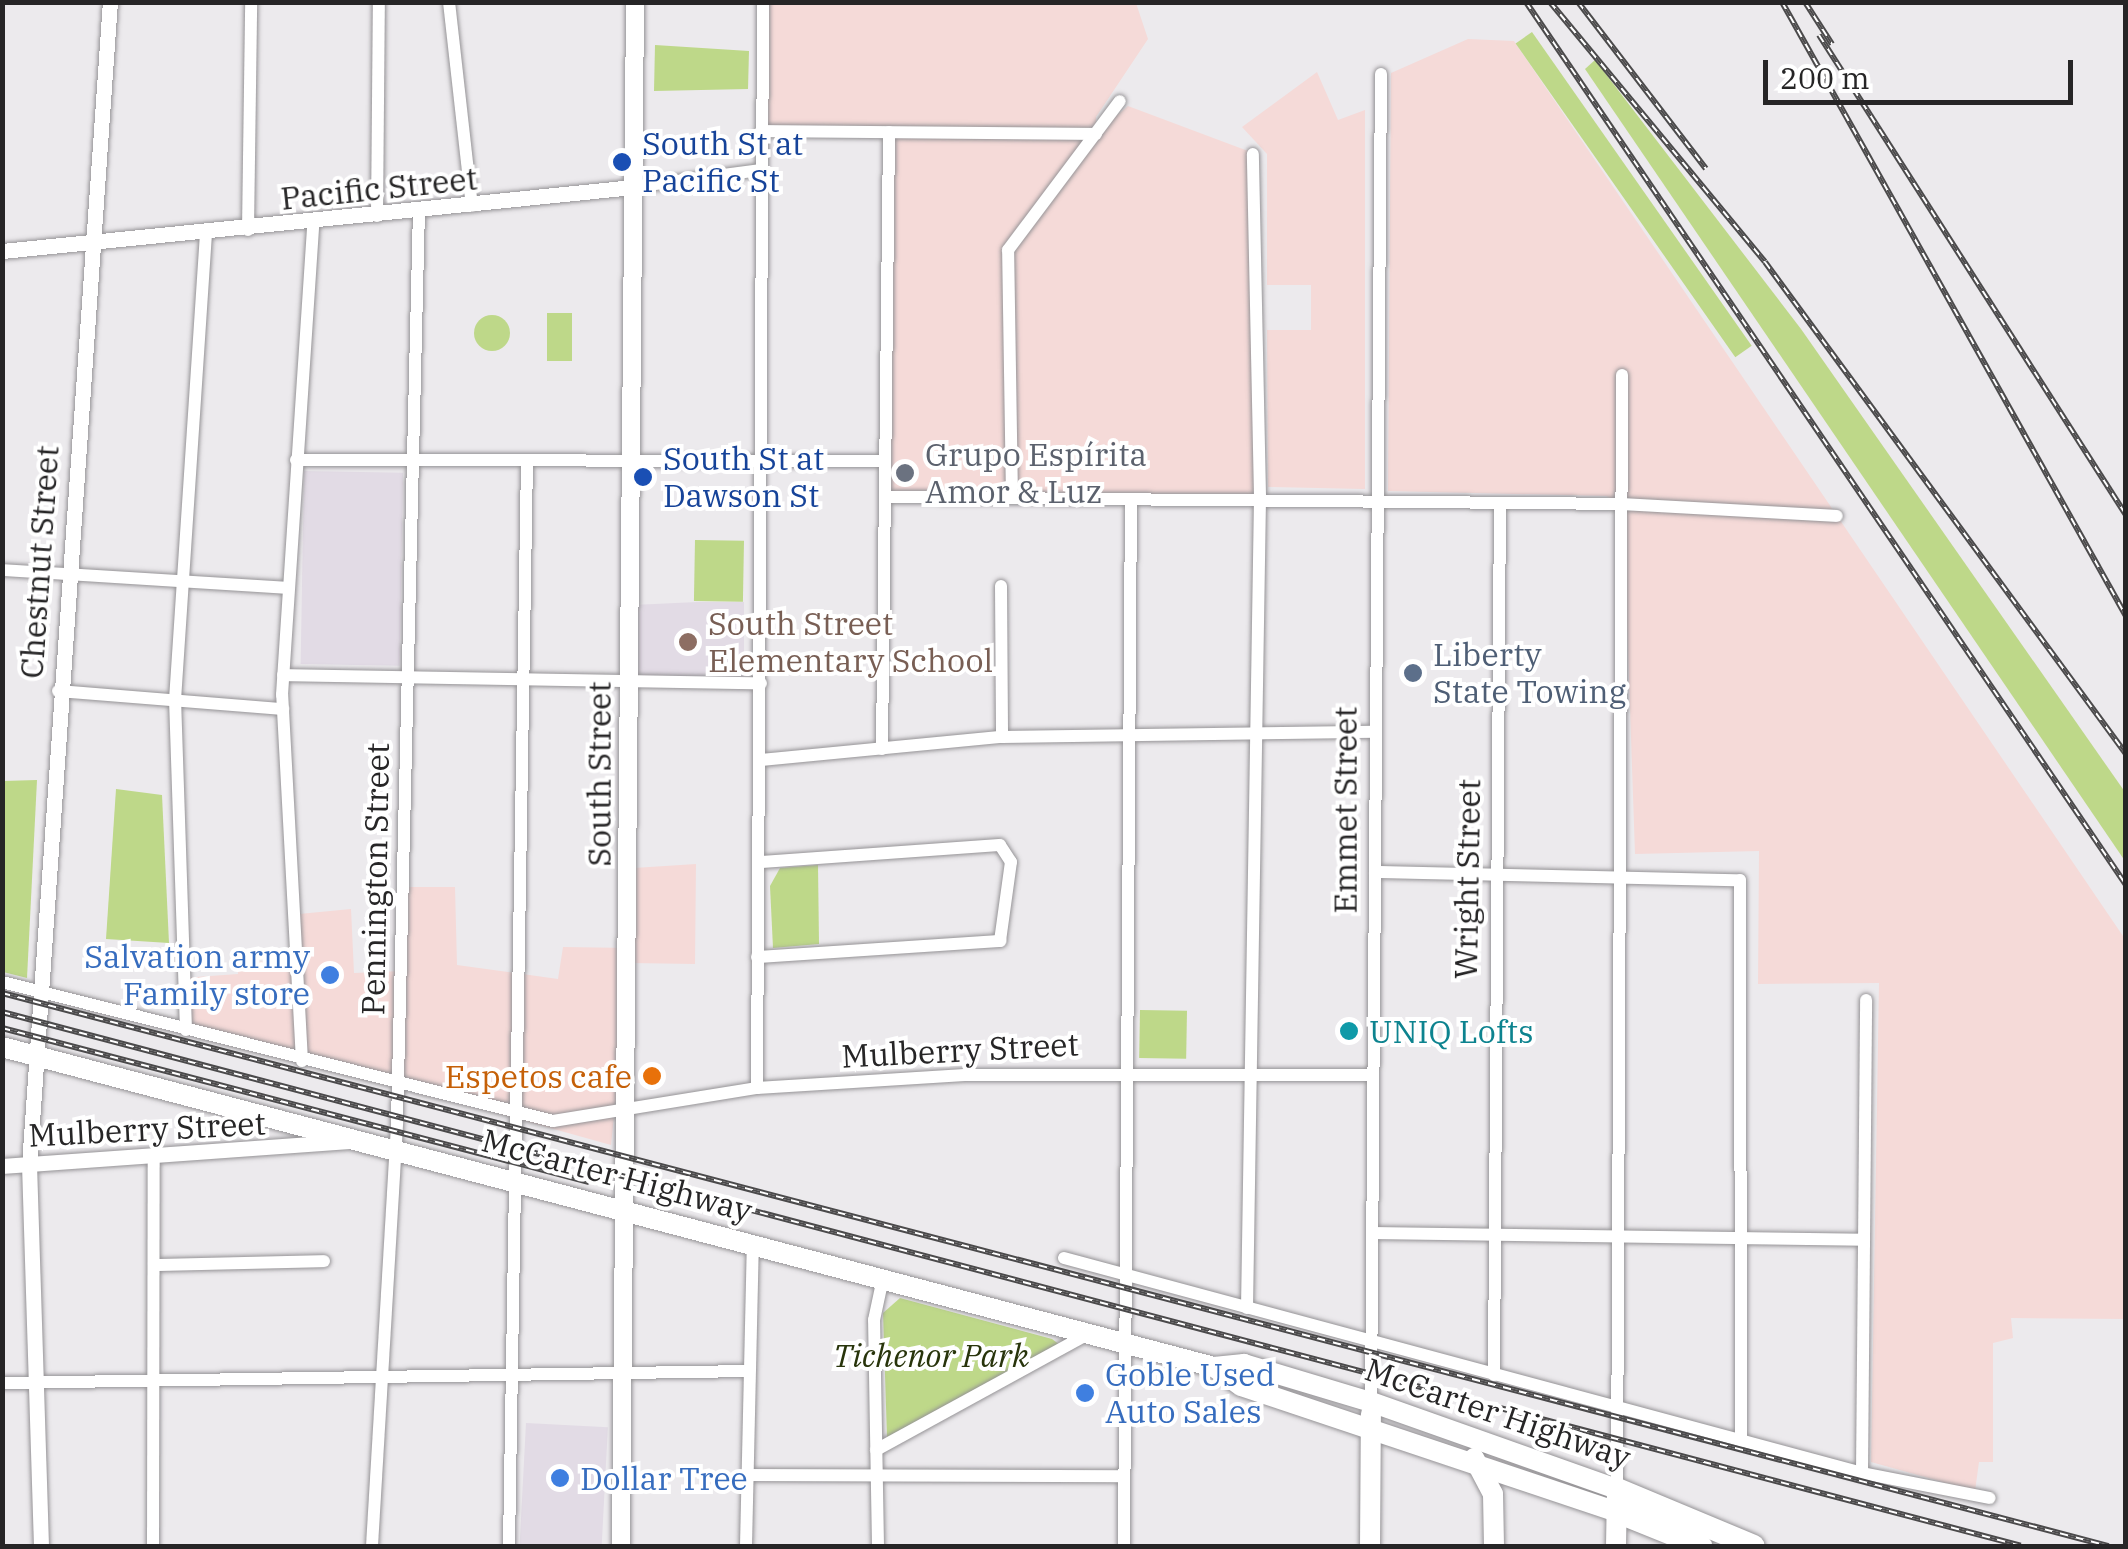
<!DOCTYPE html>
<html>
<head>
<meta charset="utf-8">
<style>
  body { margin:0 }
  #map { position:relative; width:2128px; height:1549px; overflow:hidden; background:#eceaed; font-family:"IBM Plex Serif",serif }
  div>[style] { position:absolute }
  .built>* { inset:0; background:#e2dbe5; transform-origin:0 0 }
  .industrial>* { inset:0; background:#f5dad8 }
  .green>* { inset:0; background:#bed889; transform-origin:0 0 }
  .round { border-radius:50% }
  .roads { filter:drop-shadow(0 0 2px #959396) drop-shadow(0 0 2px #959396) }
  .minor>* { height:12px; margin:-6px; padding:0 6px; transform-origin:6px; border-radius:6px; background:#fff }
  .tertiary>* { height:15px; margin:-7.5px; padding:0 7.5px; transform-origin:7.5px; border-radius:7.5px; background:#fff }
  .secondary>* { height:18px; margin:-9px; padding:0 9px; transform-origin:9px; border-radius:9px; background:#fff }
  .primary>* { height:20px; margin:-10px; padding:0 10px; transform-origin:10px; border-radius:10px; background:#fff }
  .motorway>* { height:22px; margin:-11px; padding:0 11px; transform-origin:11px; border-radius:11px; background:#fff }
  .rail>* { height:6px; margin-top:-3px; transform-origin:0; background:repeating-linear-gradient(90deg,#fff 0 8px,#4b4a4b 0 16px); box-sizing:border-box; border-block:2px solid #4b4a4b }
  .dots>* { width:28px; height:28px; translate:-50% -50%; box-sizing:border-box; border:5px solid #fff; border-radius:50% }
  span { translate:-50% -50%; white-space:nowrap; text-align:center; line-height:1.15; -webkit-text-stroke:8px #fff; paint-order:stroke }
  .transit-label { font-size:32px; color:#164399 }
  .left { translate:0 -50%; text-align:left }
  .street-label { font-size:32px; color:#262526 }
  .worship-label { font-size:32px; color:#5b616d }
  .education-label { font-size:32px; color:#785e54 }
  .service-label { font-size:32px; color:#4e5e75 }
  .shop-label { font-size:32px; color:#366cbe }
  .right { translate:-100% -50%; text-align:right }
  .culture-label { font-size:32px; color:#0d838f }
  .food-label { font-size:32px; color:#c56008 }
  .park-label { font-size:32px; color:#28340b; font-style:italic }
  .frame { position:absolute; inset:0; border:5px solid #262526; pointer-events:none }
  .scale { position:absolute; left:1763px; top:60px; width:310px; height:45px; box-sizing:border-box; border:5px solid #262526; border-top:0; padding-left:12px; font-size:30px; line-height:35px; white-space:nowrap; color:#262526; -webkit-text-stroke:8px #fff; paint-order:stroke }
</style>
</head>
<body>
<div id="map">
  <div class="built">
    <i style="left:304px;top:471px;width:99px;height:193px;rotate:1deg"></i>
    <i style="clip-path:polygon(697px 602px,744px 602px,744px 683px,632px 676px,633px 605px)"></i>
    <i style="left:526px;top:1423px;width:82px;height:123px;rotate:3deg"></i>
  </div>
  <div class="industrial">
    <i style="clip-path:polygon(766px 3px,1136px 3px,1148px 39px,1096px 117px,1096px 133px,1128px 106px,1256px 154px,1260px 501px,885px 497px,889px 133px,761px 131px)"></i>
    <i style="clip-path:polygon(1468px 39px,1514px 41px,2125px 939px,2125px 1319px,2011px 1318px,2013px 1338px,1993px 1343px,1993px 1462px,1979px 1462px,1975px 1491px,1871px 1462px,1879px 983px,1758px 984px,1759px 851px,1635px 854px,1623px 504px,1606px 496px,1388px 491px,1391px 73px)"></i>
    <i style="clip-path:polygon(1317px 72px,1338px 120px,1365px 110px,1365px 489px,1268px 487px,1267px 330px,1311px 330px,1311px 285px,1267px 285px,1267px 154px,1242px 127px)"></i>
    <i style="clip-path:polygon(696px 864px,695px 964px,630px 963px,611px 1145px,182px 1025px,182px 978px,238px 974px,237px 962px,302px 961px,299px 914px,351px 909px,354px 973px,403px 971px,406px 887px,455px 887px,457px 965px,558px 979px,563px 947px,632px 948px,634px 868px)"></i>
  </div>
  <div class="green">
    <i style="left:1532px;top:32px;width:383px;height:20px;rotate:55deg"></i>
    <i style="clip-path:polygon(655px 45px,749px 51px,748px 89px,654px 91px)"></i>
    <i style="clip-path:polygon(1595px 60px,1801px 329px,2125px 792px,2125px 861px,1585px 69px)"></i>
    <i style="left:547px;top:313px;width:25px;height:48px"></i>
    <i class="round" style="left:474px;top:315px;width:36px;height:36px"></i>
    <i style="left:695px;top:540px;width:49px;height:61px;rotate:1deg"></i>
    <i style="clip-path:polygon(37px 780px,27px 978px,3px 972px,3px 781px)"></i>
    <i style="clip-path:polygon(116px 789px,162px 795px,169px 943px,106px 939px)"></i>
    <i style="clip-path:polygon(818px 865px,819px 944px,773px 948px,770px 886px,780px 868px)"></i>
    <i style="left:1140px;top:1010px;width:47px;height:48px;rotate:1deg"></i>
    <i style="clip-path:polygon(900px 1298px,1052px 1339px,1060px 1345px,887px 1437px,883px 1313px)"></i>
  </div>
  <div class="roads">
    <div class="minor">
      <i style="left:449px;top:2px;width:205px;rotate:83.6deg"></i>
      <i style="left:761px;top:131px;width:335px;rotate:0.5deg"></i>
      <i style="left:633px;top:187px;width:129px;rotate:-7.6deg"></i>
      <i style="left:377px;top:216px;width:214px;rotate:-89.5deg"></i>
      <i style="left:248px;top:230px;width:228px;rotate:-89.2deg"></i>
      <i style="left:296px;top:460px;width:589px;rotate:0.1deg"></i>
      <i style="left:885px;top:497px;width:738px;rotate:0.54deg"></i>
      <i style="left:1623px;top:504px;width:214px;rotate:3.2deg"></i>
      <i style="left:1012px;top:498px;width:248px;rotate:-90.9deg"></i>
      <i style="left:1008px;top:250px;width:186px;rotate:-53.1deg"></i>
      <i style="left:2px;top:570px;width:286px;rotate:3.6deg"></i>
      <i style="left:1001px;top:586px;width:151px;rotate:89.6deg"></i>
      <i style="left:283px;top:675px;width:478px;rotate:1deg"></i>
      <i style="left:58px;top:691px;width:226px;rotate:4.6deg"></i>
      <i style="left:882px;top:749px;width:617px;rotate:-89.35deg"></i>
      <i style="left:761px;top:760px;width:242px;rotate:-5.5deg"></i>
      <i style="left:1002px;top:737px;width:373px;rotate:-0.8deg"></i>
      <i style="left:1375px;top:872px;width:365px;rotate:1.3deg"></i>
      <i style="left:1740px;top:880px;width:561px;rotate:89.9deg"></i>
      <i style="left:757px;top:957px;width:244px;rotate:-3.8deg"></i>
      <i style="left:1000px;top:941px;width:80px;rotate:-82.1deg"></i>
      <i style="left:1011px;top:862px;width:20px;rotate:-123deg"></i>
      <i style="left:1000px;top:845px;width:240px;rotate:175.9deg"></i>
      <i style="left:2px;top:982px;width:568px;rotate:14.16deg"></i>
      <i style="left:553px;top:1121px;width:207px;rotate:-9.2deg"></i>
      <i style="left:757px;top:1088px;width:208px;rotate:-3.6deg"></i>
      <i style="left:965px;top:1075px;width:408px"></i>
      <i style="left:186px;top:1030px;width:330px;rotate:-91.9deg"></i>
      <i style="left:175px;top:700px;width:466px;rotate:-86.2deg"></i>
      <i style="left:302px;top:1061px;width:367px;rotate:-93.1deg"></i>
      <i style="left:282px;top:695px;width:473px;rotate:-86.2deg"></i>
      <i style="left:757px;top:1088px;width:1086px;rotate:-89.68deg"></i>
      <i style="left:1372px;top:1233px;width:492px;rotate:0.8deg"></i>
      <i style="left:1064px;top:1258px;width:826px;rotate:15.08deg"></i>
      <i style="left:1862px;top:1473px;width:130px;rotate:11.1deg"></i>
      <i style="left:154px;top:1265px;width:170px;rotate:-1.3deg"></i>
      <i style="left:1247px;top:1308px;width:812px;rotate:-89.08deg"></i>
      <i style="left:1260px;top:496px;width:342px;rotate:-91.2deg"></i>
      <i style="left:1494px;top:1375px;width:872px;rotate:-89.61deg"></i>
      <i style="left:2px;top:1383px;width:746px;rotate:-0.92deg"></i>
      <i style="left:1371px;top:1402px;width:1328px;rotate:-89.57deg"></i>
      <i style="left:876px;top:1450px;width:242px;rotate:-28.7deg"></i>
      <i style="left:1862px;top:1473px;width:473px;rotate:-89.5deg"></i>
      <i style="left:748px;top:1475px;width:376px;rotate:0.2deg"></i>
      <i style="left:1617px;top:1489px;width:1114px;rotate:-89.74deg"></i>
      <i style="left:153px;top:1546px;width:390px;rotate:-89.9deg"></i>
      <i style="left:372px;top:1546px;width:425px;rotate:-86.6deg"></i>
      <i style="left:397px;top:1122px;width:910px;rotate:-88.62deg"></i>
      <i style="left:509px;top:1546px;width:1083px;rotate:-89.05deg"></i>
      <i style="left:746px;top:1546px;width:301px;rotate:-88.7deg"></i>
      <i style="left:878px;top:1546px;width:226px;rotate:-91deg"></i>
      <i style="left:874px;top:1320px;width:43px;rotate:-77.9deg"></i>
      <i style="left:1124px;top:1546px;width:1047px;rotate:-89.62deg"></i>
    </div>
    <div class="tertiary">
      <i style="left:2px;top:251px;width:634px;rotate:-5.79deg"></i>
      <i style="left:2px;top:1166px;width:351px;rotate:-4.1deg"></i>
      <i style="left:41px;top:1546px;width:381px;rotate:-91.8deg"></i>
      <i style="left:29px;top:1165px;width:1166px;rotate:-86.02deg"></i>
    </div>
    <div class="secondary">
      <i style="left:621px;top:1546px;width:1544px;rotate:-89.48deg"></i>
    </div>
    <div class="primary">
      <i style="left:2px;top:1047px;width:1254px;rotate:14.79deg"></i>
      <i style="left:1214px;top:1367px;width:33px;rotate:35deg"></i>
      <i style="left:1241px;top:1386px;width:397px;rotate:18.5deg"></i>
      <i style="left:1214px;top:1367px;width:30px;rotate:-6deg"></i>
      <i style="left:1244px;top:1364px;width:133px;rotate:16.7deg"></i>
      <i style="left:1371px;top:1402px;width:261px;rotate:19.5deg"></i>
      <i style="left:1617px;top:1489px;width:57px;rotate:91deg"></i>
      <i style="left:1474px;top:1458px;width:41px;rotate:62.2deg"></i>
      <i style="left:1493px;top:1494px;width:52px;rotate:88.9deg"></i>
      <i style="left:1370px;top:1546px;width:132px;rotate:-89.6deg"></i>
    </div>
    <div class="motorway">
      <i style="left:1617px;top:1489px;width:148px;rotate:22.6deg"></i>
      <i style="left:1617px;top:1512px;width:91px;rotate:22deg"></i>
    </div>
  </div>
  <div class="rail">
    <i style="left:1526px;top:2px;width:1068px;rotate:55.8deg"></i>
    <i style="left:1550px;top:2px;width:337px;rotate:50.4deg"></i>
    <i style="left:1765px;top:262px;width:610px;rotate:53.73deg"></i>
    <i style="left:1578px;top:2px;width:210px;rotate:52.5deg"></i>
    <i style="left:1782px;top:2px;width:704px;rotate:60.74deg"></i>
    <i style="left:1805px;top:2px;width:50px;rotate:57.3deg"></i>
    <i style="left:1819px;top:35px;width:570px;rotate:57.4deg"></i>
    <i style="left:2px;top:993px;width:2178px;rotate:14.71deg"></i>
    <i style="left:2px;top:1012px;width:2088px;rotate:14.81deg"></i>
    <i style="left:2px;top:1028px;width:607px;rotate:14.7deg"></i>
  </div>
  <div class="dots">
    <i style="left:622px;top:162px;background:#1a4fb4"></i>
    <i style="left:905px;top:473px;background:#6b7280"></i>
    <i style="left:643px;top:477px;background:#1a4fb4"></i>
    <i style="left:688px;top:642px;background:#8d6e63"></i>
    <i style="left:1413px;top:673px;background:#5c6f8a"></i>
    <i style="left:330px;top:975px;background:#3f7fe0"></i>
    <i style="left:1349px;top:1031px;background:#0f9aa8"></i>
    <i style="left:652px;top:1076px;background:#e8710a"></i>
    <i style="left:1085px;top:1393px;background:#3f7fe0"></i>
    <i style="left:560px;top:1478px;background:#3f7fe0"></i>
  </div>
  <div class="transit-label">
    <span class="left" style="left:642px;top:162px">South St at<br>Pacific St</span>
    <span class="left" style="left:663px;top:477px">South St at<br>Dawson St</span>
  </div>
  <div class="street-label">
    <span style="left:379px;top:188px;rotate:-6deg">Pacific Street</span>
    <span style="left:39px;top:562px;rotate:-86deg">Chestnut Street</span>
    <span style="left:599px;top:774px;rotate:-90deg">South Street</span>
    <span style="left:1345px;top:810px;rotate:-90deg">Emmet Street</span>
    <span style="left:375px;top:879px;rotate:-89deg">Pennington Street</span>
    <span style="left:1467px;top:879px;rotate:-89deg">Wright Street</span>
    <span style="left:960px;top:1050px;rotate:-3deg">Mulberry Street</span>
    <span style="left:147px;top:1129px;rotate:-3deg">Mulberry Street</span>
    <span style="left:617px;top:1175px;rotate:15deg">McCarter Highway</span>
    <span style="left:1498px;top:1413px;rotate:19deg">McCarter Highway</span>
  </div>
  <div class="worship-label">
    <span class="left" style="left:925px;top:473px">Grupo Espírita<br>Amor &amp; Luz</span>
  </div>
  <div class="education-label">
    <span class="left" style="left:708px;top:642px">South Street<br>Elementary School</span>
  </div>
  <div class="service-label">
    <span class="left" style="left:1433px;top:673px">Liberty<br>State Towing</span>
  </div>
  <div class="shop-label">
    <span class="right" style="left:310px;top:975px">Salvation army<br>Family store</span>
    <span class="left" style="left:1105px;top:1393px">Goble Used<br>Auto Sales</span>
    <span class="left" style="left:580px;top:1478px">Dollar Tree</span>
  </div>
  <div class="culture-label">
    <span class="left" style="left:1369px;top:1031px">UNIQ Lofts</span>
  </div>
  <div class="food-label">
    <span class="right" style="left:632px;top:1076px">Espetos cafe</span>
  </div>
  <div class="park-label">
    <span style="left:931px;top:1355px">Tichenor Park</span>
  </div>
  <div class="frame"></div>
  <div class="scale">200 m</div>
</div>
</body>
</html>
